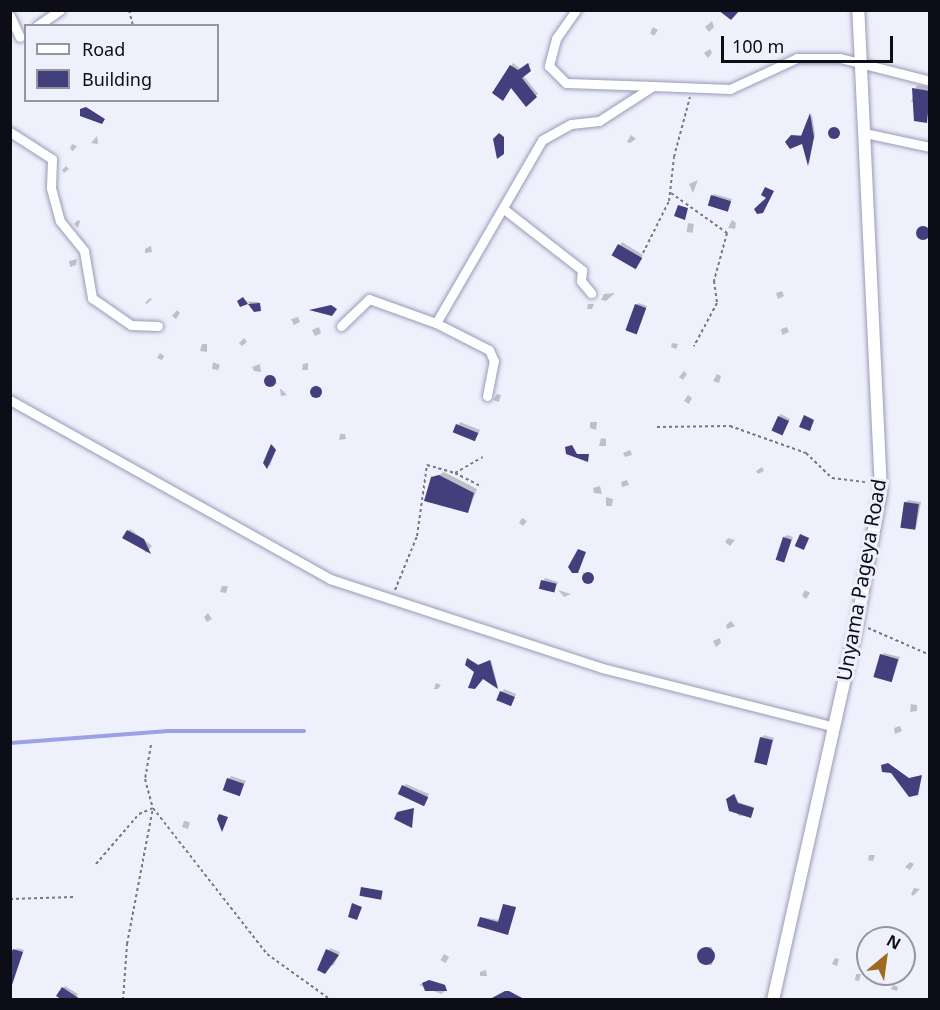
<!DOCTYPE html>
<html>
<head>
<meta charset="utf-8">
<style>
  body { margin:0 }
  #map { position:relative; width:940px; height:1010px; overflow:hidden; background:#eef0fc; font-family:"Noto Sans",sans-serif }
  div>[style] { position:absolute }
  .shadow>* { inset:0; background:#0003; transform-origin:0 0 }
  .stream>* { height:4px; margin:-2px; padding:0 2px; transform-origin:2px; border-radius:2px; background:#9ca0e5 }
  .building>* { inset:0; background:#41407d; transform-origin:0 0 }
  .round { border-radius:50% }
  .path>* { height:2px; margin-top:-1px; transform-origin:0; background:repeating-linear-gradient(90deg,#767782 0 3px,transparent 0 6px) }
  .roads { filter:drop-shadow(0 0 2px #989ab6) drop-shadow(0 0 2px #989ab6) }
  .minor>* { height:9px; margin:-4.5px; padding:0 4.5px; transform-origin:4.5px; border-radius:4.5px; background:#fff }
  .tertiary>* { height:12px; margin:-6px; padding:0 6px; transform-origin:6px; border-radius:6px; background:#fff }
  span { translate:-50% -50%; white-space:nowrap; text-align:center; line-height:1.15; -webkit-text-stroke:6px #eef0fc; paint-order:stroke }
  .street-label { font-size:20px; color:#0d0d17 }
  .frame { position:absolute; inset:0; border:12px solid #0d0d17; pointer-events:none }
  .legend { position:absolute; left:24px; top:24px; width:195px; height:78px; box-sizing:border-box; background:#eef0fc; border:2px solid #9495a0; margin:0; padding:8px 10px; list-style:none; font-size:18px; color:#0d0d17 }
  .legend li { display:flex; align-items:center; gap:12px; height:30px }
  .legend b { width:30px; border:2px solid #9495a0 }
  .north { position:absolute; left:856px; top:926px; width:60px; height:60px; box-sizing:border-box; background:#eef0fc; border:2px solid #9495a0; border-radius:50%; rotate:29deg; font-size:16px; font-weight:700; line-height:24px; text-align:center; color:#0d0d17 }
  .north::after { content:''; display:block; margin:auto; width:21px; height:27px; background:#9c6b1f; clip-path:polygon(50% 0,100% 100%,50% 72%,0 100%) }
  .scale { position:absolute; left:721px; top:36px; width:172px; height:27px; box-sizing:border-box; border:3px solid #0d0d17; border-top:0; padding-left:8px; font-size:18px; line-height:21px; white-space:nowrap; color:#0d0d17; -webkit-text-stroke:4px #eef0fc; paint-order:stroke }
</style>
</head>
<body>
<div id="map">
  <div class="shadow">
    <i style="clip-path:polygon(712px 21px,714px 27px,709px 32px,705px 27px)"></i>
    <i style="clip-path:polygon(653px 27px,658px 30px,654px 36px,650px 33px)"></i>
    <i style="clip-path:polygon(710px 49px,712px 53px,708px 58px,704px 53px)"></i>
    <i style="clip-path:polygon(531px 62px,523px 75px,538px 94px,526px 104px,512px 87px,494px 93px,513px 63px,521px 69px)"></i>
    <i style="clip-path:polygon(917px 85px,930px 87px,926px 122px,918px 104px,911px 102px)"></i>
    <i style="clip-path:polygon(812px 114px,815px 134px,809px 164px,803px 142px,787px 142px,793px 135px,803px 135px)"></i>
    <i style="clip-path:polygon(836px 127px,840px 133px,832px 137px,831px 130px)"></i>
    <i style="clip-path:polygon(631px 135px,636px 139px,630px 143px,627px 142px)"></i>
    <i style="clip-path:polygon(97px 136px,98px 144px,91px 143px)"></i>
    <i style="clip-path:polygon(72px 144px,77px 146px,73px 151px,70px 149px)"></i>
    <i style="clip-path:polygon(66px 166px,69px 169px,64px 173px,62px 170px)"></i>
    <i style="clip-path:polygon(698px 180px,693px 193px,689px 184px)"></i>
    <i style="clip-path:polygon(714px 194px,732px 199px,727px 210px,712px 196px)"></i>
    <i style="clip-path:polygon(78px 220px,80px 221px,78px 228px,74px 224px)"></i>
    <i style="clip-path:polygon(732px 220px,736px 223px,735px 229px,728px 228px)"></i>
    <i style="left:688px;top:223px;width:6px;height:9px;rotate:9deg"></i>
    <i style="clip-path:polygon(925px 229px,926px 236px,918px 236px,918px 231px)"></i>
    <i style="clip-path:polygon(622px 242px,643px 255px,638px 264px,614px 254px)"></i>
    <i style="clip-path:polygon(151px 246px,152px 252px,145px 253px,145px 249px)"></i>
    <i style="clip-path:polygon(77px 259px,76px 265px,70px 267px,69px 261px)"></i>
    <i style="clip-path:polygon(782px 291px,784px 296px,778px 299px,776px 293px)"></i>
    <i style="clip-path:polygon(615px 293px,606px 301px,601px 300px,604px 294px)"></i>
    <i style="clip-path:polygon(150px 298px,152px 299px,147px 304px,145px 303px)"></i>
    <i style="clip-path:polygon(239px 301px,259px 302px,261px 309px,255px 311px,248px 302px,241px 305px)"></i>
    <i style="clip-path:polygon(639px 303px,647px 306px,635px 332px,636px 305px)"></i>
    <i style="clip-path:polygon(594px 304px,592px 309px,587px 309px,588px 304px)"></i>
    <i style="clip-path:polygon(177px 310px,180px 313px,176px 319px,172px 316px)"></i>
    <i style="clip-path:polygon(298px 317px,300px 322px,294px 325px,291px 319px)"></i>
    <i style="clip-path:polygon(319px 327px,321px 333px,315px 336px,312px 330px)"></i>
    <i style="clip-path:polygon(787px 327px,789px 332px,782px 335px,781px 329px)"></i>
    <i style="clip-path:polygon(244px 338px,247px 342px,242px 346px,239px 343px)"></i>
    <i style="clip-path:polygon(672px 343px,678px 344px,676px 349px,671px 347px)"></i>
    <i style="clip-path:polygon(202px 344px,207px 344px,207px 352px,200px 351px)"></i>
    <i style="clip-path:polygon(160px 353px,164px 356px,162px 360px,157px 358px)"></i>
    <i style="clip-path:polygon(213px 362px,220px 365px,218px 370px,212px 369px)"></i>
    <i style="clip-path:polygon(308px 363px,308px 370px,302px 370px,303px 364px)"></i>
    <i style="clip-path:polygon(260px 364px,261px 372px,254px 371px,252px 367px)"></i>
    <i style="clip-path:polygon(684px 371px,687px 374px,683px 380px,679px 377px)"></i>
    <i style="clip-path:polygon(717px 374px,721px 376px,719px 383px,713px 381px)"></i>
    <i style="clip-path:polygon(266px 375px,273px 376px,277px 384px,269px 385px)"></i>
    <i style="clip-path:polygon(315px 385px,322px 389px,319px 395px,312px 394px)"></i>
    <i style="clip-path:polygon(280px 389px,281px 389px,287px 395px,281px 396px)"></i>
    <i style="clip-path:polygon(497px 394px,501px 395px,499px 402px,493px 400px)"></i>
    <i style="clip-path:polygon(688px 395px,692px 398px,689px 404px,684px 401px)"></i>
    <i style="clip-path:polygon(781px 414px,790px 419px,783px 432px,779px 416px)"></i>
    <i style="clip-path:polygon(460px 422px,480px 430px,477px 437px,455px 431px)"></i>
    <i style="clip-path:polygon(590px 422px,597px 422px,596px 430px,590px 428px)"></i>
    <i style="clip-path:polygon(340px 434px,345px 434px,346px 439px,339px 440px)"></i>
    <i style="clip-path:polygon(601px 438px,606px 439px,606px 446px,599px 446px)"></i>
    <i style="clip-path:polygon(272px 445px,276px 449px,270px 466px,265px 462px)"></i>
    <i style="clip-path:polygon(630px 450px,632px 455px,625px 457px,623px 453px)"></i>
    <i style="clip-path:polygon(762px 467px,764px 471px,758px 474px,756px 471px)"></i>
    <i style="clip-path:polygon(444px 472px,477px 489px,468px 512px,433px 478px)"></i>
    <i style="clip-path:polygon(627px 480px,629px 485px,622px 487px,621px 482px)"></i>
    <i style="clip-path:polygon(600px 486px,602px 494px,594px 493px,593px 488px)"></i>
    <i style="clip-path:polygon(606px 497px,613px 499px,612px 506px,606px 506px)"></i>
    <i style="clip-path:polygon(908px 500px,921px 502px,916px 528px,905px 503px)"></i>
    <i style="clip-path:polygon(522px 518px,527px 521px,523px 526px,519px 523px)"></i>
    <i style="clip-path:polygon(130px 529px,152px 546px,146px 553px,128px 531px)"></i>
    <i style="clip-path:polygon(787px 535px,793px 537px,784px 562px,784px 537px)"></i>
    <i style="clip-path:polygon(728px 538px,735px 540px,730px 546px,725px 542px)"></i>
    <i style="clip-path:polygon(582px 572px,594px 577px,591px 583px)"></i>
    <i style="clip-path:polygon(545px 578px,558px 582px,554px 592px,543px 581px)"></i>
    <i style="clip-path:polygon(222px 586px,228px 586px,226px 593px,220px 592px)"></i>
    <i style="clip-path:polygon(558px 590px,571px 594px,564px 597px)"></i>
    <i style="clip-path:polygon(805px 590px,810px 593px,806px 599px,802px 596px)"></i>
    <i style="clip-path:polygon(208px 613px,212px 619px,207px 622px,204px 617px)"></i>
    <i style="clip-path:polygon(731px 621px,735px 626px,727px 629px,726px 625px)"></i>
    <i style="clip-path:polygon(720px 638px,721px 643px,716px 647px,713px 641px)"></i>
    <i style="clip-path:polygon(884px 653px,900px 657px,892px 680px,882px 655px)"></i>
    <i style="clip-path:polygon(468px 659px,480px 665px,491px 660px,498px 687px)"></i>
    <i style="clip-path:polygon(436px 683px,441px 685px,438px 689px,434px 689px)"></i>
    <i style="clip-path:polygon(504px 689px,516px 694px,513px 702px,498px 699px)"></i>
    <i style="clip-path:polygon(911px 704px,917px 705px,917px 711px,910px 712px)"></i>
    <i style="clip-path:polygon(900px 726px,902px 731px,895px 734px,894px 728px)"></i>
    <i style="clip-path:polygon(764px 735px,774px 738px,767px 763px,761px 738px)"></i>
    <i style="clip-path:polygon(231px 776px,246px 781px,240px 794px,229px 779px)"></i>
    <i style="clip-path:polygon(406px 784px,429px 794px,424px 804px,404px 786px)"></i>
    <i style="clip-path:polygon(735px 794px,738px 802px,754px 807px,752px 815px,739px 816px,727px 799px)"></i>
    <i style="clip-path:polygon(184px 821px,190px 822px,188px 829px,182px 827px)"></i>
    <i style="clip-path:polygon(869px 855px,875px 855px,873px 861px,868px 860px)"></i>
    <i style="clip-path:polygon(910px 862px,914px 864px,910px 870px,905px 867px)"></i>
    <i style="clip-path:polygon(914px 888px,920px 889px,913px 896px,911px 894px)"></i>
    <i style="clip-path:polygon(504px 906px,516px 909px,508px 933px,481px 917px,500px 920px)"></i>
    <i style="left:704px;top:947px;width:8px;height:18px"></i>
    <i style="clip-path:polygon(17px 948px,24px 950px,16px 970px,10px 961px)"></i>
    <i style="clip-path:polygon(330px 948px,340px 952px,334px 965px,319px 969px)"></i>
    <i style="left:444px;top:954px;width:6px;height:7px;rotate:31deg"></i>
    <i style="clip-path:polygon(835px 958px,839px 959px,837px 966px,832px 964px)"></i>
    <i style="clip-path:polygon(486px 970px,487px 976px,480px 976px,480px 972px)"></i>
    <i style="clip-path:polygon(856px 974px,861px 974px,859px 981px,855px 980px)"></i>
    <i style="clip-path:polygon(429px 980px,444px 984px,447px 990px,441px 994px,419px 985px)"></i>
    <i style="clip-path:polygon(893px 985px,898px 987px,897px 991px,891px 989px)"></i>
    <i style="clip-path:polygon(65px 986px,78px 994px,74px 1000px,58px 996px)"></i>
  </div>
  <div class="stream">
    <i style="left:10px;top:743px;width:159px;rotate:-4.3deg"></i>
    <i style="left:169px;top:731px;width:135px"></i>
  </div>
  <div class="building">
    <i style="clip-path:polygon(718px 10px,740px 10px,731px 20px)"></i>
    <i style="clip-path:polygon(528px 63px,531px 71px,522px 78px,537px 97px,526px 107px,511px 88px,503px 101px,492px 93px,510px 65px,518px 70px)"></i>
    <i style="clip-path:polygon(912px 88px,930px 91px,927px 123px,914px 121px)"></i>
    <i style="clip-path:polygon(86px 107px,105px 119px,102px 124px,80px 116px,80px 109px)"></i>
    <i style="clip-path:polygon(810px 113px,814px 137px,808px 166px,802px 144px,790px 149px,785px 142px,791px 135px,801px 136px)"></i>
    <i class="round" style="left:828px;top:127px;width:12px;height:12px"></i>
    <i style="clip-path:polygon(499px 133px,504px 137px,504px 154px,497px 159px,493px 139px)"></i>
    <i style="clip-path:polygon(765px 187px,774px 191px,763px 213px,757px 214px,754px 209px,766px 198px,761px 195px)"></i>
    <i style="left:711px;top:195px;width:21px;height:11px;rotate:17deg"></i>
    <i style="clip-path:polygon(678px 205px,688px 208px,685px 220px,674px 216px)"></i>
    <i class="round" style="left:916px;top:226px;width:14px;height:14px"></i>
    <i style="left:618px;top:244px;width:28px;height:13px;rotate:30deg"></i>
    <i style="clip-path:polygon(243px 297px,248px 304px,260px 303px,261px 311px,254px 312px,248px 304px,240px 307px,237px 301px)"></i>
    <i style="left:635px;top:304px;width:12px;height:28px;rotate:20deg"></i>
    <i style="clip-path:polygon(331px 305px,337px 309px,332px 316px,309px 310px)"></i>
    <i class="round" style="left:264px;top:375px;width:12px;height:12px"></i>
    <i class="round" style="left:310px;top:386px;width:12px;height:12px"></i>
    <i style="clip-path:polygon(804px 415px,814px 420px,810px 431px,799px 427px)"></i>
    <i style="left:778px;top:416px;width:12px;height:16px;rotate:24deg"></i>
    <i style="left:456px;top:424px;width:24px;height:9px;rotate:22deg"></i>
    <i style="clip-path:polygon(271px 444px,276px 450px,267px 469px,263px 463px)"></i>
    <i style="clip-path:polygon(572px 445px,577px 454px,589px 454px,588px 462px,566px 454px,565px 447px)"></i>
    <i style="clip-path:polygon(439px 475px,474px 493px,468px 513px,424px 501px,431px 477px)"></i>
    <i style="left:904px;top:502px;width:15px;height:26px;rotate:8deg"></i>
    <i style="clip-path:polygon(127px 530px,144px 539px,151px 554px,122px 538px)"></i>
    <i style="left:800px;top:534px;width:10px;height:13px;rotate:24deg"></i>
    <i style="left:783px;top:537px;width:9px;height:24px;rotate:18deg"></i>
    <i style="clip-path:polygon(578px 549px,586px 552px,578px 573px,572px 573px,568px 567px)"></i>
    <i class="round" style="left:582px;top:572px;width:12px;height:12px"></i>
    <i style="left:541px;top:580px;width:16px;height:9px;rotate:14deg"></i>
    <i style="left:880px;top:654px;width:19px;height:24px;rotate:16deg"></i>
    <i style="clip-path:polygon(467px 658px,478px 665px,490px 660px,498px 689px,483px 679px,475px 689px,468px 688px,474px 672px,465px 665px)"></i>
    <i style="left:500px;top:691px;width:16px;height:10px;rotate:22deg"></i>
    <i style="left:760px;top:737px;width:13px;height:26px;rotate:13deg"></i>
    <i style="clip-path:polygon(888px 763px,909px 778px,922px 775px,918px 795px,909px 797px,891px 773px,882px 772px,881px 765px)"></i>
    <i style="left:227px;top:778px;width:18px;height:13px;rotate:19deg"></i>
    <i style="left:402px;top:785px;width:29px;height:10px;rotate:25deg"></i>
    <i style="clip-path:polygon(734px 794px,738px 803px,754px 808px,751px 818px,729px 811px,726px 799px)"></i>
    <i style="clip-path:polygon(414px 808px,412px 828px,394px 819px,397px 812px)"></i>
    <i style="clip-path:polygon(219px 814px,228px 817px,222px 832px,217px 819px)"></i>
    <i style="left:361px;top:887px;width:22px;height:9px;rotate:10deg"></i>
    <i style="clip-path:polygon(352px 903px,362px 907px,357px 920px,348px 917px)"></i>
    <i style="clip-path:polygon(503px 904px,516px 907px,508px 935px,477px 926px,480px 917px,498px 922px)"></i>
    <i class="round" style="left:697px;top:947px;width:18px;height:18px"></i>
    <i style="clip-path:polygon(13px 949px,23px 952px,12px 985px,10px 956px)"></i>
    <i style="clip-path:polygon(326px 949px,339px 955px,325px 974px,317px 970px)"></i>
    <i style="clip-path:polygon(429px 980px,445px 985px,447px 991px,425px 991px,422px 983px)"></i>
    <i style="clip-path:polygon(62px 987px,80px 999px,61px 999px,56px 996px)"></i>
    <i style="clip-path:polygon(505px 991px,509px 991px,524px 999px,490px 999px)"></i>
  </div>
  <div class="path">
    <i style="left:129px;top:10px;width:16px;rotate:76deg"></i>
    <i style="left:671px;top:193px;width:69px;rotate:35.5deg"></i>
    <i style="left:727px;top:233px;width:50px;rotate:105.2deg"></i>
    <i style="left:714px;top:281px;width:22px;rotate:82deg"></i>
    <i style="left:717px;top:303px;width:49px;rotate:118.1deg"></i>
    <i style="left:643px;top:253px;width:58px;rotate:-63.4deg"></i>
    <i style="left:669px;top:201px;width:44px;rotate:-83.5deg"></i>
    <i style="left:674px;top:157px;width:62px;rotate:-75.1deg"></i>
    <i style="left:657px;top:427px;width:73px;rotate:-0.8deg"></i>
    <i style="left:730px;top:426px;width:81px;rotate:19.6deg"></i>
    <i style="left:806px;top:453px;width:36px;rotate:44deg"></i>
    <i style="left:832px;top:478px;width:38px;rotate:7deg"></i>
    <i style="left:455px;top:473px;width:30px;rotate:27deg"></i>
    <i style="left:395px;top:590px;width:58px;rotate:-67.8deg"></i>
    <i style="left:417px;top:536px;width:72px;rotate:-82deg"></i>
    <i style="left:427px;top:465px;width:29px;rotate:16deg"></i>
    <i style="left:455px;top:473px;width:32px;rotate:-30deg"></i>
    <i style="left:868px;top:628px;width:68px;rotate:23.5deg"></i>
    <i style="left:151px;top:745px;width:35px;rotate:100deg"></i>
    <i style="left:145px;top:779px;width:30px;rotate:75deg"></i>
    <i style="left:153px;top:808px;width:185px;rotate:52deg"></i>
    <i style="left:267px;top:954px;width:79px;rotate:35.7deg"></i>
    <i style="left:96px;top:864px;width:66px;rotate:-49.3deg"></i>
    <i style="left:139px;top:814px;width:15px;rotate:-23deg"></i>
    <i style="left:10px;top:899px;width:64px;rotate:-1.8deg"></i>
    <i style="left:123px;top:1000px;width:56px;rotate:-85.9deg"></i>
    <i style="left:127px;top:944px;width:138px;rotate:-79.2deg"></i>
  </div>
  <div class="roads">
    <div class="minor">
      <i style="left:576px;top:10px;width:35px;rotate:125deg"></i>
      <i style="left:556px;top:39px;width:28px;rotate:105deg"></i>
      <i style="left:549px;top:66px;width:24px;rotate:45deg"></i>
      <i style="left:566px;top:83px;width:87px;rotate:2deg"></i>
      <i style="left:10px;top:16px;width:23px;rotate:65deg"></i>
      <i style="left:37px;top:26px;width:28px;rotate:-35deg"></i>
      <i style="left:10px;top:132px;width:50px;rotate:32.7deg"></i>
      <i style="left:52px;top:159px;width:29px;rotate:92deg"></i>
      <i style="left:51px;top:188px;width:34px;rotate:75deg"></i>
      <i style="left:60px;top:221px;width:38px;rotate:51deg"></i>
      <i style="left:84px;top:251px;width:48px;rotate:80.3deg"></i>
      <i style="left:92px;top:298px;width:47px;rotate:34.7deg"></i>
      <i style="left:131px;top:325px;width:27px;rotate:2deg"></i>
      <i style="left:865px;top:133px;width:66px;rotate:12.2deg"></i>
      <i style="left:505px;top:210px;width:98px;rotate:37.9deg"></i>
      <i style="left:582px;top:270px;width:11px;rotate:95deg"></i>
      <i style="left:581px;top:281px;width:16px;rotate:50deg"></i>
      <i style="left:341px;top:326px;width:39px;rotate:-44deg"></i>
      <i style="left:369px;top:299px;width:71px;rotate:19.7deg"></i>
      <i style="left:487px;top:396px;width:36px;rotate:-79deg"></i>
      <i style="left:494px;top:361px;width:12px;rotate:-114deg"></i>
      <i style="left:489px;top:350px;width:59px;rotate:-153deg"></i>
      <i style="left:436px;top:323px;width:211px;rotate:-59.9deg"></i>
      <i style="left:542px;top:140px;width:33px;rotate:-29deg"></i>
      <i style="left:571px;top:124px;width:28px;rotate:-6deg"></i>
      <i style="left:599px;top:121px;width:64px;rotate:-32.9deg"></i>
      <i style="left:653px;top:86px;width:77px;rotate:2.2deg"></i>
      <i style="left:730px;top:89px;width:74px;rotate:-24.8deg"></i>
      <i style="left:797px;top:58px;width:43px"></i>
      <i style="left:840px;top:58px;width:93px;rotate:14.3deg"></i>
      <i style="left:10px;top:400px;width:367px;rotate:29.2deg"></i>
      <i style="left:330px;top:579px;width:286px;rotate:18.1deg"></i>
      <i style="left:602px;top:668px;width:237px;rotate:14.2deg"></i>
    </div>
    <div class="tertiary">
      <i style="left:773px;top:1000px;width:386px;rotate:-77.4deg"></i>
      <i style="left:857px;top:623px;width:134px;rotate:-79.7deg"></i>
      <i style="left:881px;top:491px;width:482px;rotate:-92.7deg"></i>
    </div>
  </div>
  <div class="street-label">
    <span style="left:861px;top:580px;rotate:-80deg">Unyama Pageya Road</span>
  </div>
  <div class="frame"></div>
  <ul class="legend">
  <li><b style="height:8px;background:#fff"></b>Road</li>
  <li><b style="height:16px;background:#41407d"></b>Building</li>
  </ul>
  <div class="north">N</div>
  <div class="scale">100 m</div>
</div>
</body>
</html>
